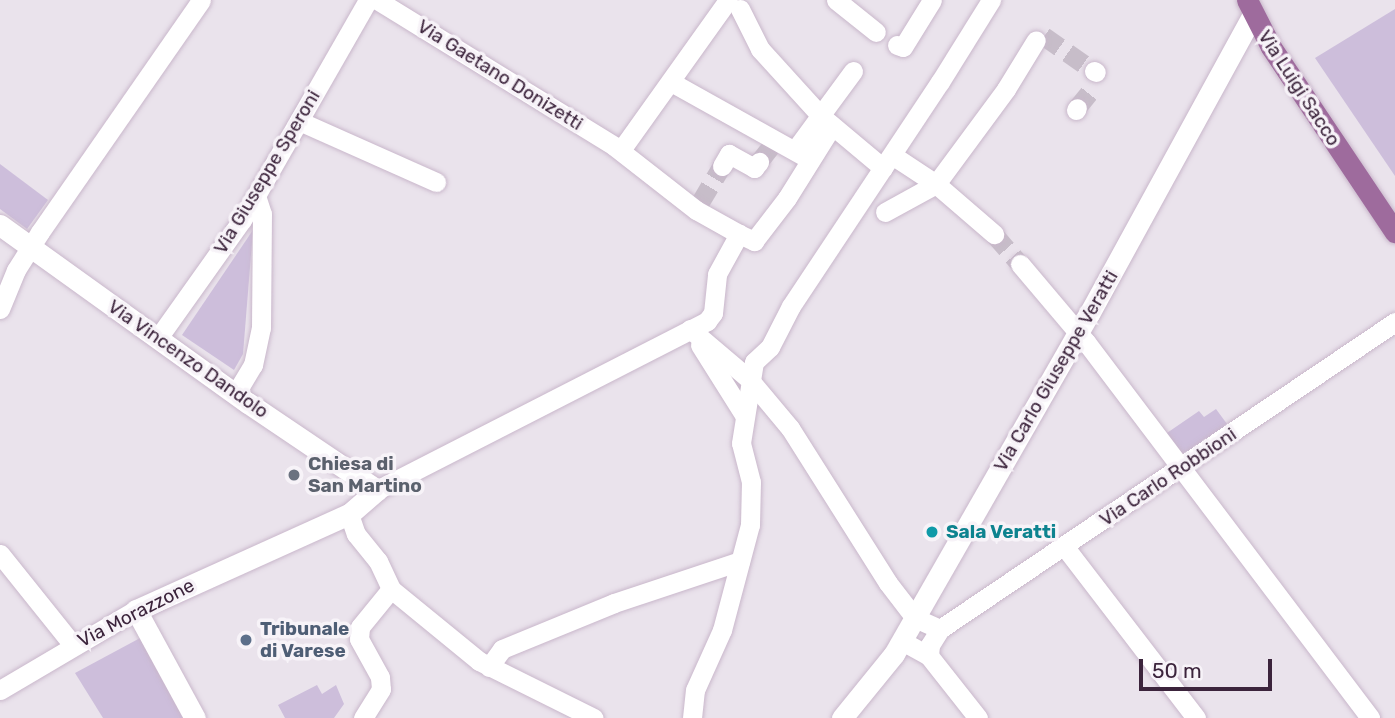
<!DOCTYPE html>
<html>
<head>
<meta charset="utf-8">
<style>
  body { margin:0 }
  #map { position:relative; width:1395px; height:718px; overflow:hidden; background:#eae3ec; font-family:Rubik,sans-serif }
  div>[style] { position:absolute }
  .green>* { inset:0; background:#cdbedb }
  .street-tunnel>* { height:19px; margin-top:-9.5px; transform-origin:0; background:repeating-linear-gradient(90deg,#c7bdc9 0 19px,transparent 0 29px) }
  .roads { filter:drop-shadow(0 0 2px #c9b7cb) drop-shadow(0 0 2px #c9b7cb) }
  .street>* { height:19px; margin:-9.5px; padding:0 9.5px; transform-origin:9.5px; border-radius:9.5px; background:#fff }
  .secondary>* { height:21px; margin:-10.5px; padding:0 10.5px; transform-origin:10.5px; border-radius:10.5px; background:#fff }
  .primary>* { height:21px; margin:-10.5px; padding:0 10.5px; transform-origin:10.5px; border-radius:10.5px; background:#9e6b9d }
  .dots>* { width:19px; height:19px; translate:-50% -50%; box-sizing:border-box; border:4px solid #f7f3f8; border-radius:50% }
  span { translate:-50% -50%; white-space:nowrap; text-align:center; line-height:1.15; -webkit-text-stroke:7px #f7f3f8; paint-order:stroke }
  .street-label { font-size:19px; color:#3c243c }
  .worship-label { font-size:19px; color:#5b616d; font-weight:700 }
  .left { translate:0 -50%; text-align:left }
  .culture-label { font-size:19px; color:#0d838f; font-weight:700 }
  .service-label { font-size:19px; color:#4e5e75; font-weight:700 }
  .scale { position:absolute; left:1139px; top:659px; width:133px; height:32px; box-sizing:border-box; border:4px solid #3c243c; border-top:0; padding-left:9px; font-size:21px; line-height:24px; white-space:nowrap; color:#3c243c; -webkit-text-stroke:5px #f7f3f8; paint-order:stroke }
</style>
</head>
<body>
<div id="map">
  <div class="green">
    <i style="clip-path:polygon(1395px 9px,1395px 176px,1315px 58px)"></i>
    <i style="clip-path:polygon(0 164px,48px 200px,27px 229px,0 209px)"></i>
    <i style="clip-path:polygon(253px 230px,243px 354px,234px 370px,182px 335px)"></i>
    <i style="clip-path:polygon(1216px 409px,1230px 428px,1183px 460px,1164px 435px,1199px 411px,1204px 417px)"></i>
    <i style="clip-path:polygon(142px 637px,187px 718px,103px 718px,75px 673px)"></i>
    <i style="clip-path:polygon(317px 685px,322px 694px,336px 685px,344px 704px,334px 718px,285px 718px,278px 705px)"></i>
  </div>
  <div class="street-tunnel">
    <i style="left:1044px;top:36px;width:61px;rotate:35deg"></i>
    <i style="left:1077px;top:108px;width:27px;rotate:-51deg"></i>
    <i style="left:759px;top:162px;width:24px;rotate:-52deg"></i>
    <i style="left:700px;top:203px;width:43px;rotate:-59.3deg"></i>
    <i style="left:994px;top:234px;width:40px;rotate:49deg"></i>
  </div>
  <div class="roads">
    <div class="street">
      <i style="left:377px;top:0;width:278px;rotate:31.6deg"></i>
      <i style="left:614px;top:146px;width:104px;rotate:38deg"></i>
      <i style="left:696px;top:210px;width:49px;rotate:29.2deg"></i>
      <i style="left:836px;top:0;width:51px;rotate:38.7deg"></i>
      <i style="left:740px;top:9px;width:45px;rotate:63.4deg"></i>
      <i style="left:760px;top:49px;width:91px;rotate:47.7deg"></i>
      <i style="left:821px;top:116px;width:81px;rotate:40deg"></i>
      <i style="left:897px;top:45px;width:6px;rotate:18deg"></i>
      <i style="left:903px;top:47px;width:55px;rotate:-58.3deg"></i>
      <i style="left:1094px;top:71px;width:2px;rotate:27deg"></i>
      <i style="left:671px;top:82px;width:158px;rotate:29.2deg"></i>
      <i style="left:1076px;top:110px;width:2px;rotate:-63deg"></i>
      <i style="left:299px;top:121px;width:150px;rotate:24deg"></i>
      <i style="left:621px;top:150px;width:184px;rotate:-54.5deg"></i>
      <i style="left:795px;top:150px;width:98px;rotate:-53.7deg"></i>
      <i style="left:892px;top:155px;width:53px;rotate:33.4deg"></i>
      <i style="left:936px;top:184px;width:77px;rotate:40.8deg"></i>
      <i style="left:722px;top:166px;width:14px;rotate:-60deg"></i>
      <i style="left:729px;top:154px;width:29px;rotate:29deg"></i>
      <i style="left:754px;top:168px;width:8px;rotate:-50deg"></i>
      <i style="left:885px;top:212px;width:58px;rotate:-28.8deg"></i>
      <i style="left:936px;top:184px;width:118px;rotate:-53.6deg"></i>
      <i style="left:1006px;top:89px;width:57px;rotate:-58.5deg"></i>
      <i style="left:1020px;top:264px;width:102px;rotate:49.8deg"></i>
      <i style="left:1086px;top:342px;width:471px;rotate:52.9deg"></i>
      <i style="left:0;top:309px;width:42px;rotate:-67.7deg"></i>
      <i style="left:16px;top:270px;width:45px;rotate:-57.7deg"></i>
      <i style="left:40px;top:232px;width:282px;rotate:-55.2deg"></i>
      <i style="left:690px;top:329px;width:77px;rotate:40.3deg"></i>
      <i style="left:749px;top:379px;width:64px;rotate:50.1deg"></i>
      <i style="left:790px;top:428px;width:183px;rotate:57.7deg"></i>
      <i style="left:888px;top:583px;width:44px;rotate:52.4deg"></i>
      <i style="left:915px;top:618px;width:27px;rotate:24deg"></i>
      <i style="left:158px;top:338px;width:145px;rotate:-54.6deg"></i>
      <i style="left:242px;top:220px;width:254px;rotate:-60.2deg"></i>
      <i style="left:700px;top:345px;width:83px;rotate:57.8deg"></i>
      <i style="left:236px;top:393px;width:33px;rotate:-59deg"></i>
      <i style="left:253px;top:365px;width:38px;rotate:-78deg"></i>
      <i style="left:261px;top:328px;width:114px;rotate:-89.5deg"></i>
      <i style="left:262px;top:214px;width:19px;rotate:-108deg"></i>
      <i style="left:377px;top:490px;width:371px;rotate:-27.1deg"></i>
      <i style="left:707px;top:321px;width:10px;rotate:-53deg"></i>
      <i style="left:713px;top:313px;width:39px;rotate:-84deg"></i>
      <i style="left:717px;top:274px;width:46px;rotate:-61.2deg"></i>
      <i style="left:739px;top:234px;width:17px;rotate:25deg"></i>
      <i style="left:754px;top:241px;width:54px;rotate:-52.5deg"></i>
      <i style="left:787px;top:198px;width:85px;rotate:-58deg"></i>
      <i style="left:349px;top:514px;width:21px;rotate:71deg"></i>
      <i style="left:356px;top:534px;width:35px;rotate:51deg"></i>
      <i style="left:378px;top:561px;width:31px;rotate:65deg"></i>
      <i style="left:391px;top:589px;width:114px;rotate:39.3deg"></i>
      <i style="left:479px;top:661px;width:128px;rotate:26.4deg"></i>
      <i style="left:1064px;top:546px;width:217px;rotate:52.5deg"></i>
      <i style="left:0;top:554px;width:117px;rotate:51.3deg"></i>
      <i style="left:902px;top:641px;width:31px;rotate:29deg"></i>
      <i style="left:929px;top:656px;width:79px;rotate:51.7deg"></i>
      <i style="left:929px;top:656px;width:11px;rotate:-85deg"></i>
      <i style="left:930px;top:645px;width:19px;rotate:-58deg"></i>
      <i style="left:940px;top:629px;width:549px;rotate:-34.01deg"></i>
      <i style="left:489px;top:667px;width:22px;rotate:-54deg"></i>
      <i style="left:502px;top:649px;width:121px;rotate:-22.3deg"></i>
      <i style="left:614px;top:603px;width:133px;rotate:-18.4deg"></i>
      <i style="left:0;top:690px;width:158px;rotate:-30.5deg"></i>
      <i style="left:363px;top:718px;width:34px;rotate:-58deg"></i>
      <i style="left:381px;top:689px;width:12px;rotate:-95deg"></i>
      <i style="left:380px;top:677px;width:43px;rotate:-118.9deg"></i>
      <i style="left:359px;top:639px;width:12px;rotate:-85deg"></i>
      <i style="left:360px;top:627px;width:49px;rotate:-50.8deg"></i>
      <i style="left:692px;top:718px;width:28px;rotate:-84deg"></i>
      <i style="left:695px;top:690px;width:66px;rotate:-65.8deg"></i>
      <i style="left:722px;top:630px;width:109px;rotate:-75.1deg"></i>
      <i style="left:750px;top:525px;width:43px;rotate:-88.7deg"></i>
      <i style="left:751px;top:482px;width:40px;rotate:-104.4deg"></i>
      <i style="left:741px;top:443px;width:82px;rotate:-80.9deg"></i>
      <i style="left:754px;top:362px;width:22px;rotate:-43deg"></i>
      <i style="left:770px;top:347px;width:46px;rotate:-62.9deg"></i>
      <i style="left:791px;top:306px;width:269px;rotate:-56.4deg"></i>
      <i style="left:940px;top:82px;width:97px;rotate:-58.1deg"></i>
    </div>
    <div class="secondary">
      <i style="left:0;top:225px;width:305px;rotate:35.7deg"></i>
      <i style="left:248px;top:403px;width:156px;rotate:34deg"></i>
      <i style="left:377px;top:490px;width:37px;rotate:139deg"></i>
      <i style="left:349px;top:514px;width:234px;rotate:155.7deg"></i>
      <i style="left:136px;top:610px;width:123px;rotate:61.4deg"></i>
      <i style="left:842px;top:718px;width:82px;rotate:-50.9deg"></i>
      <i style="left:894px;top:654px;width:392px;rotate:-60.2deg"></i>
      <i style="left:1089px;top:314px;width:342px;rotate:-61.3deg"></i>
    </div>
    <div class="primary">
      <i style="left:1247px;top:0;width:53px;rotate:62.9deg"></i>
      <i style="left:1271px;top:47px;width:223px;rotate:56.2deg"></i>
    </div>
  </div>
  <div class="dots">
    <i style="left:294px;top:475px;background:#6b7280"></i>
    <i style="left:932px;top:532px;background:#0f9aa8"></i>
    <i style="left:246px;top:640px;background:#5c6f8a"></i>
  </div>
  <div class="street-label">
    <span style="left:500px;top:75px;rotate:32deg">Via Gaetano Donizetti</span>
    <span style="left:1299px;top:88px;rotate:57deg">Via Luigi Sacco</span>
    <span style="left:267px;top:172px;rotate:-59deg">Via Giuseppe Speroni</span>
    <span style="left:188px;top:359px;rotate:35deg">Via Vincenzo Dandolo</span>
    <span style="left:1056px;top:371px;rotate:-60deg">Via Carlo Giuseppe Veratti</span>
    <span style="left:1168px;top:477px;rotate:-34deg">Via Carlo Robbioni</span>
    <span style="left:136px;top:613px;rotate:-27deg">Via Morazzone</span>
  </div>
  <div class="worship-label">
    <span class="left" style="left:308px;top:475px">Chiesa di<br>San Martino</span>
  </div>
  <div class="culture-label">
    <span class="left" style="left:946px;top:532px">Sala Veratti</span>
  </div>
  <div class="service-label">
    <span class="left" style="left:260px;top:640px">Tribunale<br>di Varese</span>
  </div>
  <div class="scale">50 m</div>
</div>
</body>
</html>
